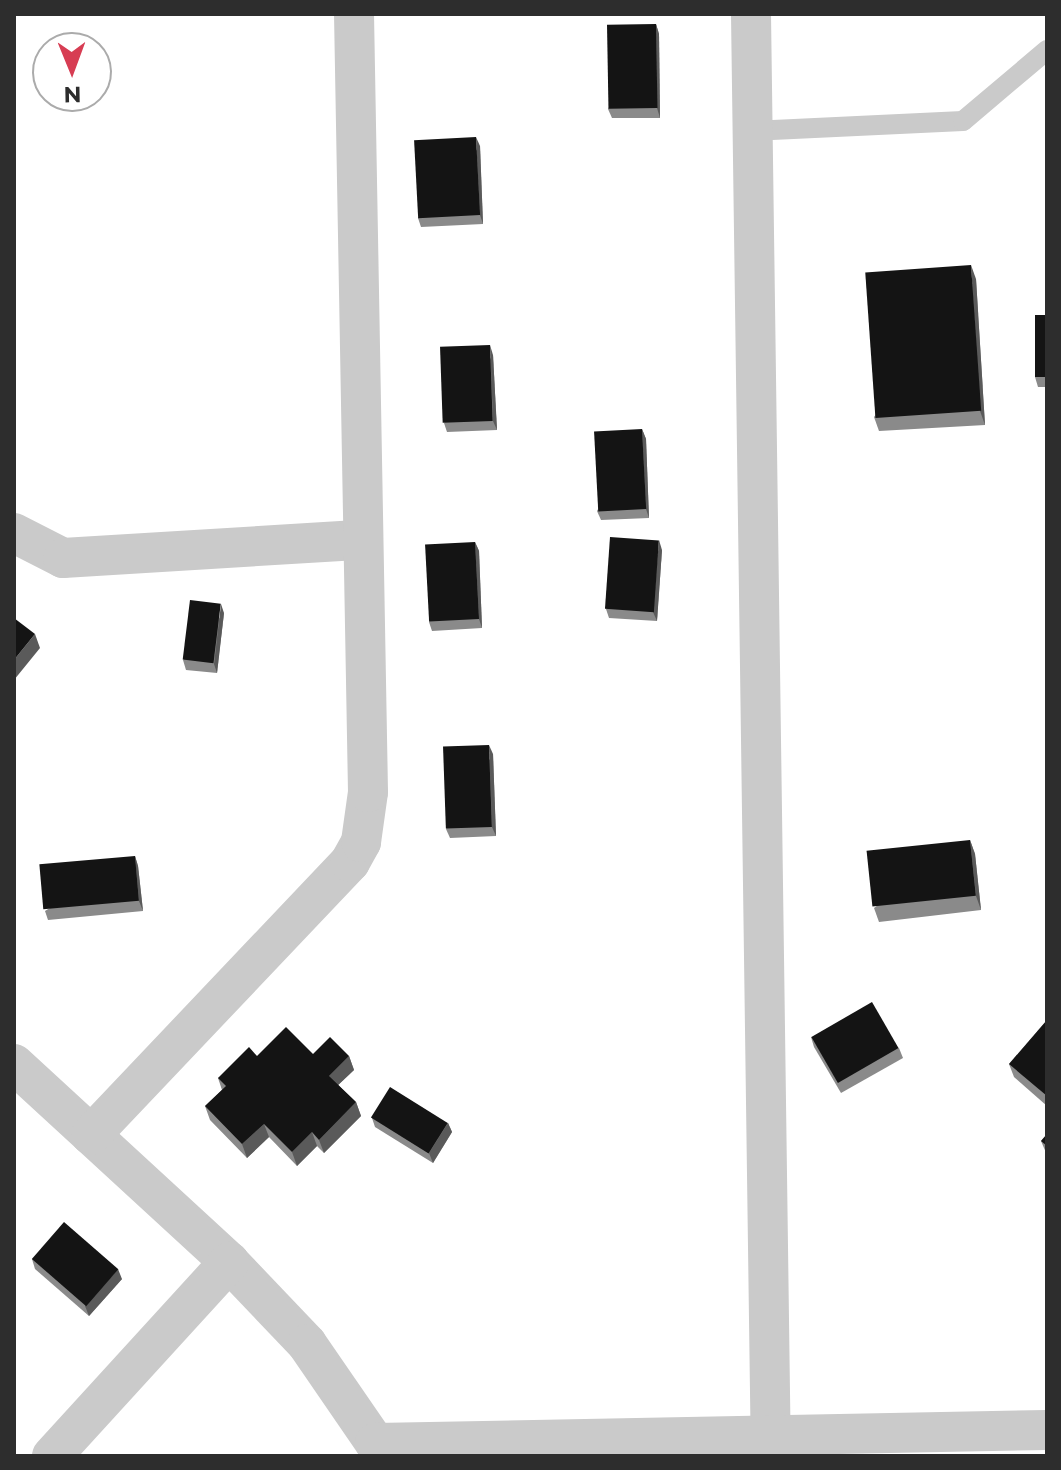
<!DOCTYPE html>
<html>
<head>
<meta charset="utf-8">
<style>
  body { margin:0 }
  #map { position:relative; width:1061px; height:1470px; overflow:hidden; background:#fff; font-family:Montserrat,sans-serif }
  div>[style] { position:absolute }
  .lane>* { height:20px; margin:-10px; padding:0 10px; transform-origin:10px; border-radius:10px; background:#cacaca }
  .street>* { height:40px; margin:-20px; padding:0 20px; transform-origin:20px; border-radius:20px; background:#cacaca }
  .wall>* { inset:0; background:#8a8a8a }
  .shaded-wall>* { inset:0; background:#5a5a5a }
  .building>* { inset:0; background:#141414; transform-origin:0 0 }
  span { translate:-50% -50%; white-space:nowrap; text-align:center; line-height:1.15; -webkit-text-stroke:8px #fff; paint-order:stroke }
  .frame { position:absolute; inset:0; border:16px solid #2d2d2d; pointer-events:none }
  .north { position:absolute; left:32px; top:32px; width:80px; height:80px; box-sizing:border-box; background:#fff; border:2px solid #ababab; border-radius:50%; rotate:179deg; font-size:22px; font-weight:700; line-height:32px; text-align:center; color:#2d2d2d }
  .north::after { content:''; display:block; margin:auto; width:28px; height:36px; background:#d73d53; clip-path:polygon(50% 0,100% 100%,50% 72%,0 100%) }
</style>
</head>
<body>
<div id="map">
  <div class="lane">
    <i style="left:752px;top:131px;width:211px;rotate:-2.7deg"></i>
    <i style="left:963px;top:121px;width:110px;rotate:-40.2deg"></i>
  </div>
  <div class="street">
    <i style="left:751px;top:14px;width:1442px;rotate:89.21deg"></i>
    <i style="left:14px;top:533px;width:55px;rotate:27deg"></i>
    <i style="left:63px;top:558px;width:299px;rotate:-3.5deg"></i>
    <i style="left:14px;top:1064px;width:292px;rotate:42.6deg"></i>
    <i style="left:229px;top:1262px;width:113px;rotate:46.4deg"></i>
    <i style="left:307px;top:1344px;width:120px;rotate:55.5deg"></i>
    <i style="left:375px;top:1443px;width:672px;rotate:-1.11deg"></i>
    <i style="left:91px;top:1135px;width:376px;rotate:-46.5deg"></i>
    <i style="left:350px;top:862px;width:23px;rotate:-61deg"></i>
    <i style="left:361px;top:842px;width:50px;rotate:-82deg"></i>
    <i style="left:368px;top:792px;width:778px;rotate:-91.03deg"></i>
    <i style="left:52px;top:1456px;width:263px;rotate:-47.6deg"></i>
  </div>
  <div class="wall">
    <i style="clip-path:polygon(656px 24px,659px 34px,660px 118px,612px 118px,608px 109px)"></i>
    <i style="clip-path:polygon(480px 146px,483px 224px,421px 227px,418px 218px)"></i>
    <i style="clip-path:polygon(976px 279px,985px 425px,879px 431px,874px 417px)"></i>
    <i style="clip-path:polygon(1047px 315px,1047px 387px,1038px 387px,1035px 377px)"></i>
    <i style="clip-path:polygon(493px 355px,497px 430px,447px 432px,444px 423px)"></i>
    <i style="clip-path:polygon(642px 429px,646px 439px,649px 518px,601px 520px,597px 511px)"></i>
    <i style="clip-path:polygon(475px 542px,479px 551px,482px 628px,432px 631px,429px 622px)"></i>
    <i style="clip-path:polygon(662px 550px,657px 621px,609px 618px,606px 609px)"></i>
    <i style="clip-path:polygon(224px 613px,217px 673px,186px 670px,183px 660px)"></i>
    <i style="clip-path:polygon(493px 754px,496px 836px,450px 838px,446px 829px)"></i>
    <i style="clip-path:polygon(970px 840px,975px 854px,981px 910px,879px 922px,874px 908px)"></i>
    <i style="clip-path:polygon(135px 856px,138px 866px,143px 911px,48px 920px,45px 911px)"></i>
    <i style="clip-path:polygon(1047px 1020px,1047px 1106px,1014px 1077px,1009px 1064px)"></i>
    <i style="clip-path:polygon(811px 1037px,899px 1048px,903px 1058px,841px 1093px,814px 1047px)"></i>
    <i style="clip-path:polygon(313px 1054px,349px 1056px,354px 1070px,338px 1085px,356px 1102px,361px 1116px,324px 1153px,317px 1146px,297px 1166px,269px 1137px,247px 1158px,210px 1120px,205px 1106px,222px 1090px,218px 1078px,257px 1056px)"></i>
    <i style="clip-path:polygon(372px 1118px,448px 1123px,452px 1132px,433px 1163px,375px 1127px)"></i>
    <i style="clip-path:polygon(1047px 1134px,1047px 1155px,1041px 1141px)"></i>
    <i style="clip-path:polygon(32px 1259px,122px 1279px,89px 1316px,35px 1269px)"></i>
  </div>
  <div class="shaded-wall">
    <i style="clip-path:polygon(656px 24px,659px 34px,660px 118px,657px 108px)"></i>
    <i style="clip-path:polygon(476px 137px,480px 146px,483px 224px,480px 215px)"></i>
    <i style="clip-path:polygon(971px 265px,976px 279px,985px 425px,980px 411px)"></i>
    <i style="clip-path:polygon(490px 345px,493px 355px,497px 430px,493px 421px)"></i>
    <i style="clip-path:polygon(642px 429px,646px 439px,649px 518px,646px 509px)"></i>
    <i style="clip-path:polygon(659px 540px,662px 550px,657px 621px,653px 612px)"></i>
    <i style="clip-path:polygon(475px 542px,479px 551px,482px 628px,479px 619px)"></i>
    <i style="clip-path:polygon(221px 604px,224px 613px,217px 673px,214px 664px)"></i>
    <i style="clip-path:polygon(35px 634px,40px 648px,14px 680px,14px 660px)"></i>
    <i style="clip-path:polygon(489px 745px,493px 754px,496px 836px,492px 827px)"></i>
    <i style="clip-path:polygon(970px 840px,975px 854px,981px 910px,976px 896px)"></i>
    <i style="clip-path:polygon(135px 856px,138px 866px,143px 911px,139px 901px)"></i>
    <i style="clip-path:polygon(349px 1056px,354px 1070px,334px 1089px,329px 1076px)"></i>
    <i style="clip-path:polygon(356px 1102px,361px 1116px,324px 1153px,319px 1140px)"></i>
    <i style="clip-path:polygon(448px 1123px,452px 1132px,433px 1163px,429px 1153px)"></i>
    <i style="clip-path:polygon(264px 1124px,269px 1137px,247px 1158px,242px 1144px)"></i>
    <i style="clip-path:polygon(312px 1132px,317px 1146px,297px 1166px,292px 1152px)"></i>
    <i style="clip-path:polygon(118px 1269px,122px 1279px,89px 1316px,85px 1306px)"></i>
  </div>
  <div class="building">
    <i style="left:656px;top:24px;width:84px;height:49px;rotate:89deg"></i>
    <i style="left:476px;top:137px;width:78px;height:62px;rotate:87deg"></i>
    <i style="left:971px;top:265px;width:146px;height:106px;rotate:86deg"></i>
    <i style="left:1035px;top:315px;width:12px;height:62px"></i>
    <i style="left:490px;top:345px;width:76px;height:50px;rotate:88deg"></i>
    <i style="left:642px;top:429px;width:80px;height:48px;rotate:87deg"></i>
    <i style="left:610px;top:537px;width:49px;height:72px;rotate:4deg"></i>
    <i style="left:475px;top:542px;width:77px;height:50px;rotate:87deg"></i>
    <i style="left:190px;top:600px;width:31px;height:60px;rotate:7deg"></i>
    <i style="clip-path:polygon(14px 618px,35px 634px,14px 660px)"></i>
    <i style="left:489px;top:745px;width:82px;height:46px;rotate:88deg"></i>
    <i style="left:970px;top:840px;width:56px;height:104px;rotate:84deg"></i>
    <i style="left:135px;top:856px;width:45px;height:96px;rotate:85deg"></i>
    <i style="left:872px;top:1002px;width:53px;height:70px;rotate:60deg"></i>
    <i style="clip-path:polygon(1047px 1020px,1047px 1096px,1009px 1064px)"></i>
    <i style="clip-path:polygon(286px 1027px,313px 1054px,330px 1037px,349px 1056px,329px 1076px,356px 1102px,319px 1140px,312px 1132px,292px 1152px,264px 1124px,242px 1144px,205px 1106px,226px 1086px,218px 1078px,249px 1047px,257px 1056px)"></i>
    <i style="left:390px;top:1087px;width:68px;height:36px;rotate:32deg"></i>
    <i style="clip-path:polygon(1047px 1134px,1047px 1146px,1041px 1141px)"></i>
    <i style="left:64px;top:1222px;width:72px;height:49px;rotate:41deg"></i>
  </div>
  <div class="frame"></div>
  <div class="north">N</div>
</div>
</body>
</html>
